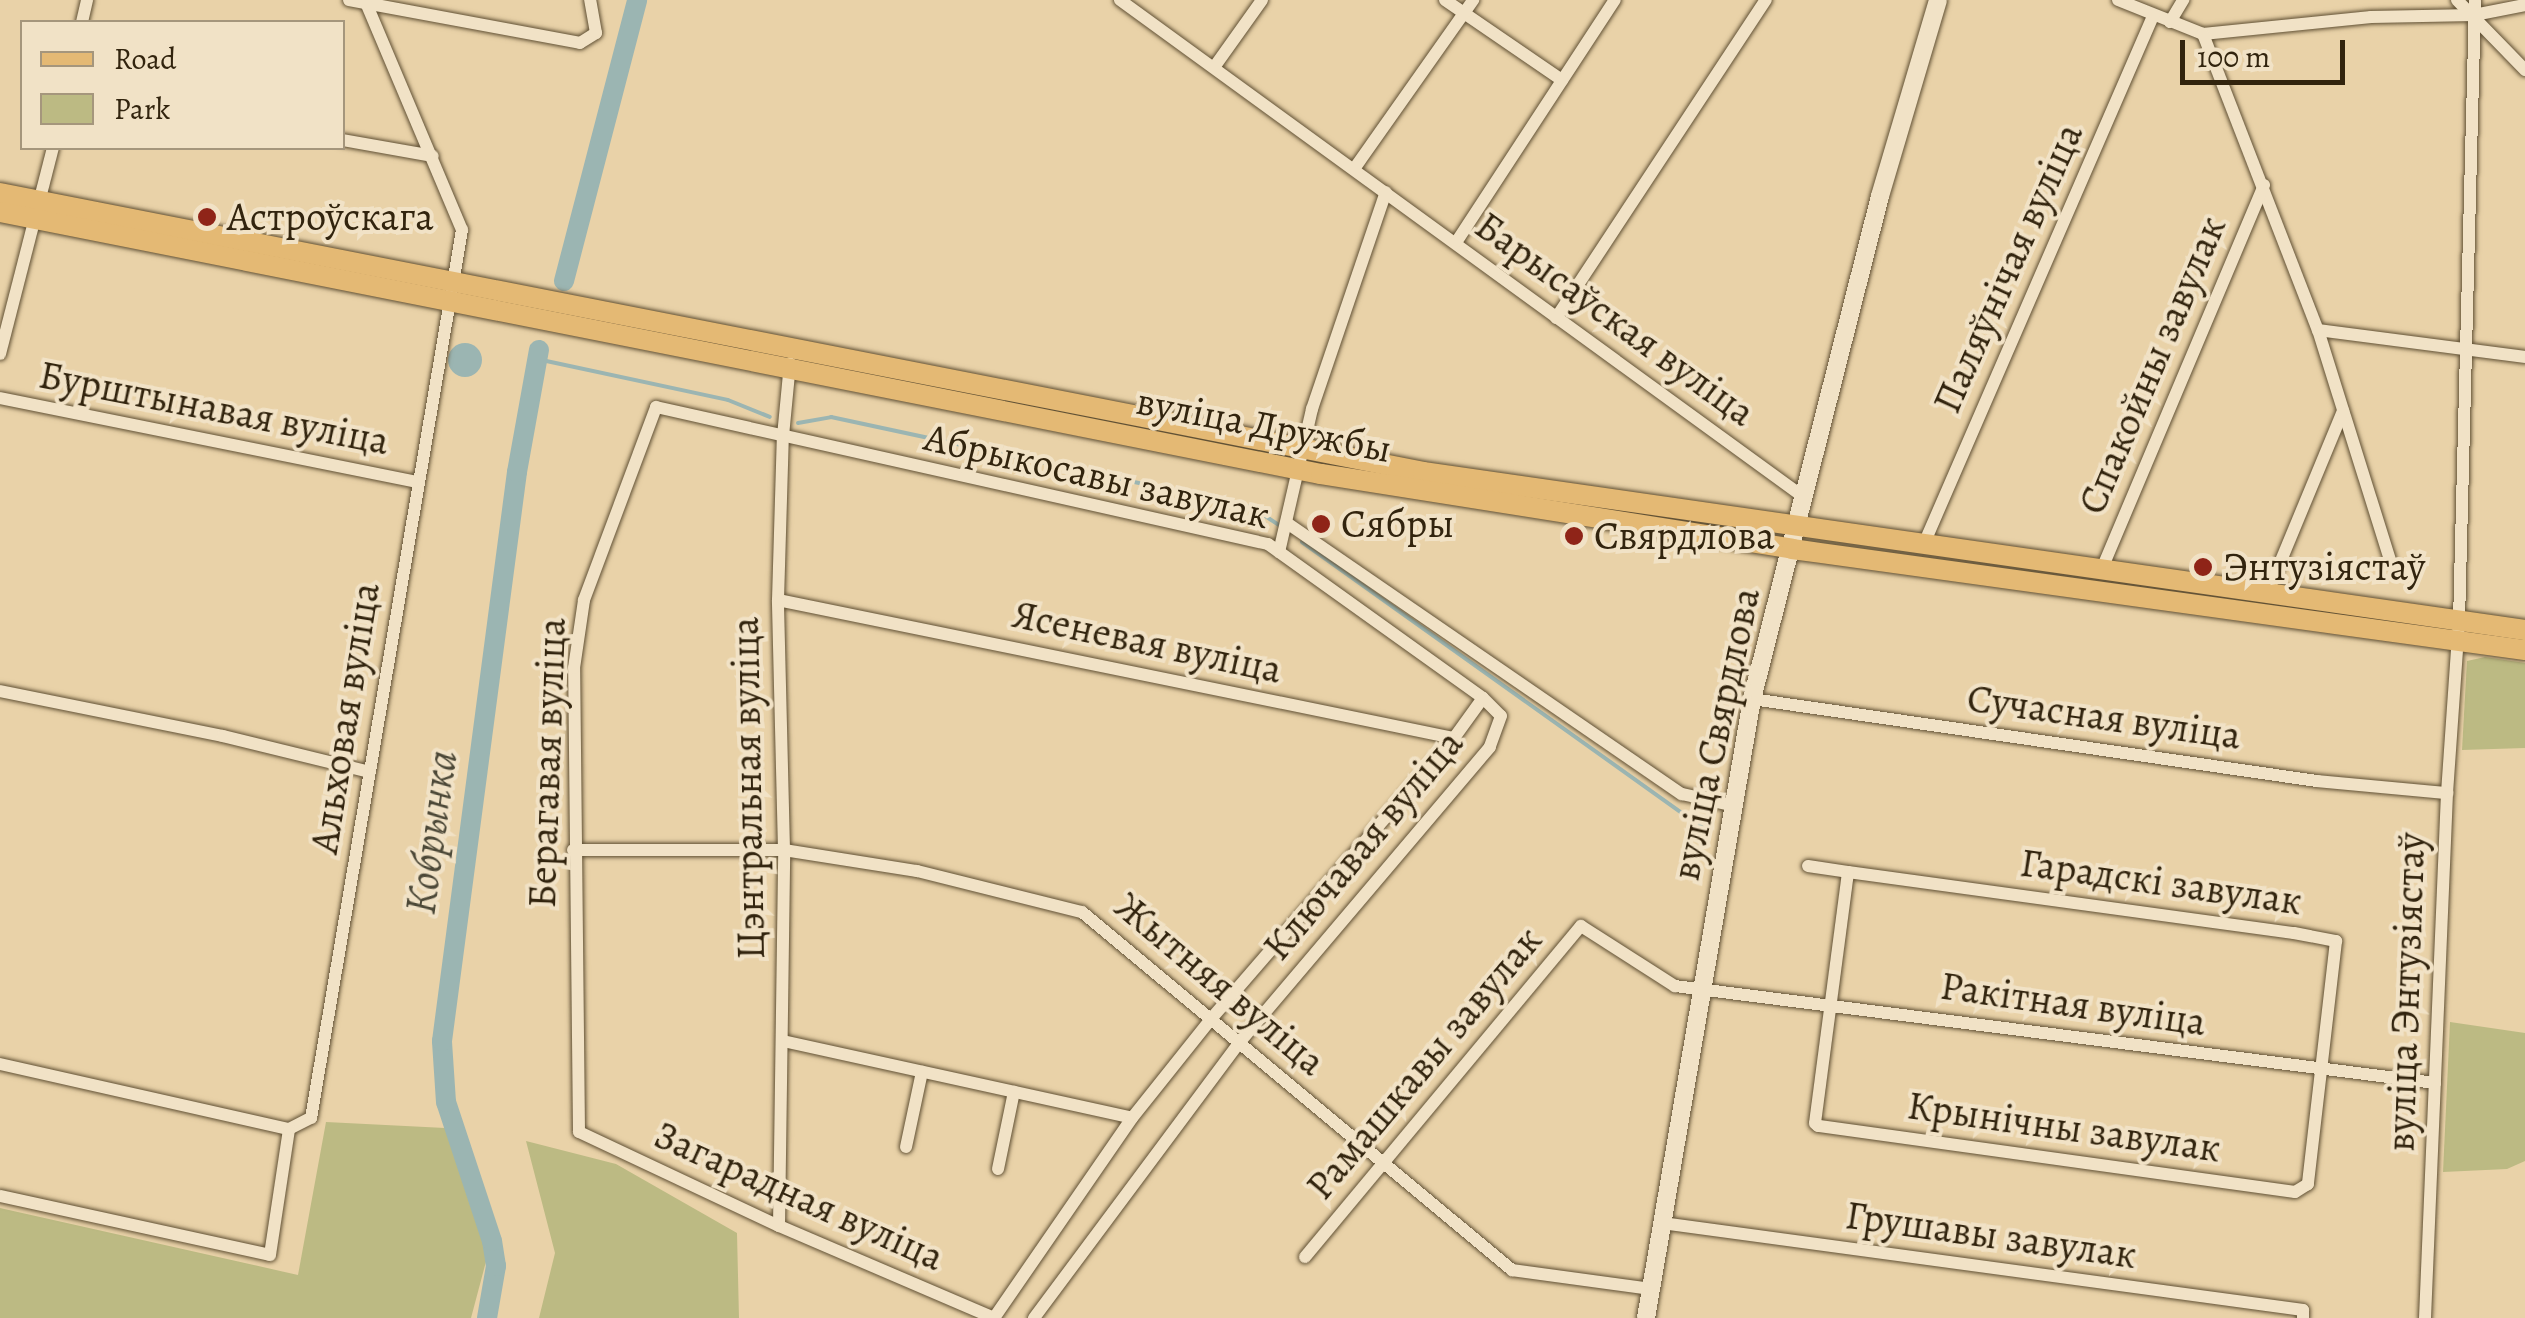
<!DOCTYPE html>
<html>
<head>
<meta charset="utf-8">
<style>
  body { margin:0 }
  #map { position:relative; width:2525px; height:1318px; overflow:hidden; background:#e9d2a8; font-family:Alegreya,serif }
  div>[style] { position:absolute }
  .green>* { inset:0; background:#bcba83 }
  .water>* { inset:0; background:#9bb5b2 }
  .round { border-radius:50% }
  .stream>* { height:4px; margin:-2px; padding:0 2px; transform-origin:2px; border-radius:2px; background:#9bb5b2 }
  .river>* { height:20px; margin:-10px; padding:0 10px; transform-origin:10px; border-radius:10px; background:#9bb5b2 }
  .roads { filter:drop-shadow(0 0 2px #605034) drop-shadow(0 0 2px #605034) }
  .street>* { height:12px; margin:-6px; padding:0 6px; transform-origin:6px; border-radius:6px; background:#f1e2c6 }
  .secondary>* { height:18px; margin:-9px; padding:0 9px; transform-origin:9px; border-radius:9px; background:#f1e2c6 }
  .primary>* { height:20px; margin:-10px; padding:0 10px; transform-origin:10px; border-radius:10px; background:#e4b974 }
  .dots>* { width:28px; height:28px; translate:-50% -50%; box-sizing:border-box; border:5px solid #f1e2c6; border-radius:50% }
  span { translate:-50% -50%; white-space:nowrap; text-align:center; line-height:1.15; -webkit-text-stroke:8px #f1e2c6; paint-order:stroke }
  .poi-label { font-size:40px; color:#32240e }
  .left { translate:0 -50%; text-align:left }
  .street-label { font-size:40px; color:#32240e }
  .water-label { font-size:42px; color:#4c4837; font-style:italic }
  .legend { position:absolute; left:20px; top:20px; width:325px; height:130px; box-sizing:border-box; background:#f1e2c6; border:2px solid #a5967c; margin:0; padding:12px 18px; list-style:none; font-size:30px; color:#32240e }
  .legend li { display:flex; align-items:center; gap:20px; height:50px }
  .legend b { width:50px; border:2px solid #a5967c }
  .scale { position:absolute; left:2180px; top:40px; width:165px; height:45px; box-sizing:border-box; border:5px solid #32240e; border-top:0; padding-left:12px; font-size:30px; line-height:35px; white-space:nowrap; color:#32240e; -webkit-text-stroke:8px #f1e2c6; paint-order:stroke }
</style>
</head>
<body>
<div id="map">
  <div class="green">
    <i style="clip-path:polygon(2485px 657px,2525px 663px,2525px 748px,2462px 750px,2467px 661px)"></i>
    <i style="clip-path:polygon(2450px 1022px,2525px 1033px,2525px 1161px,2507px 1169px,2443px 1172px)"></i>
    <i style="clip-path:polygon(326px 1122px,445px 1128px,488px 1254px,471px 1318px,0 1318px,0 1208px,298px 1275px)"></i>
    <i style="clip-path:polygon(526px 1141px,616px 1164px,737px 1233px,739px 1318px,539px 1318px,555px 1253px)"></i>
  </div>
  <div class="water">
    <i class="round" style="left:448px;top:343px;width:34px;height:34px"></i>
  </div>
  <div class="stream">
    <i style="left:537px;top:359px;width:195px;rotate:12.1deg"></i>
    <i style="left:728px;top:400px;width:45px;rotate:22deg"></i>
    <i style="left:798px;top:423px;width:34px;rotate:-10deg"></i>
    <i style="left:831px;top:417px;width:431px;rotate:12.1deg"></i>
    <i style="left:1252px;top:507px;width:32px;rotate:34deg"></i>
    <i style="left:1302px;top:542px;width:496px;rotate:35.5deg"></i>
  </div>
  <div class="river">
    <i style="left:564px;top:281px;width:290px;rotate:-75.4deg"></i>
    <i style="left:487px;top:1318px;width:53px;rotate:-80.2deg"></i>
    <i style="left:496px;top:1266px;width:25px;rotate:-99deg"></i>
    <i style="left:492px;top:1241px;width:146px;rotate:-108.3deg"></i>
    <i style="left:446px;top:1102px;width:61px;rotate:-93.8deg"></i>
    <i style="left:442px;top:1041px;width:574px;rotate:-82.49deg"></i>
    <i style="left:517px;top:472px;width:124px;rotate:-79.8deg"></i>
  </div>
  <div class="roads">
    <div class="street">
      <i style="left:349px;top:0;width:235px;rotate:10.5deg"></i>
      <i style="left:580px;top:43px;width:19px;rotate:-32deg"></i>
      <i style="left:596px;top:33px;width:34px;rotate:-100deg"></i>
      <i style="left:1120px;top:0;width:847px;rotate:36.02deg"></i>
      <i style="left:1445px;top:0;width:142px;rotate:34.4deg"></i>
      <i style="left:2118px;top:0;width:92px;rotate:21.8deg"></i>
      <i style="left:2203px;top:34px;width:169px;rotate:-5.8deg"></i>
      <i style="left:2371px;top:17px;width:103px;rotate:-1.1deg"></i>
      <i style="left:2474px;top:15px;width:52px;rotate:-11.1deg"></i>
      <i style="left:2457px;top:0;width:98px;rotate:45.8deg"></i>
      <i style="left:82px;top:22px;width:23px;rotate:-77deg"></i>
      <i style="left:2170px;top:22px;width:26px;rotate:-59deg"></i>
      <i style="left:2203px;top:34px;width:318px;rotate:68.8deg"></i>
      <i style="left:2318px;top:330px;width:241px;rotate:72.6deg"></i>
      <i style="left:1215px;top:66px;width:81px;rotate:-54.5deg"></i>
      <i style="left:342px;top:140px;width:92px;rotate:10deg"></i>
      <i style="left:1354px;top:169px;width:207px;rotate:-54.8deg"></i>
      <i style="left:1457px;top:241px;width:288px;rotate:-56.8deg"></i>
      <i style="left:1556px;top:318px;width:381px;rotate:-56.6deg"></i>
      <i style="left:2318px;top:330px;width:209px;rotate:7.4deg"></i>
      <i style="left:0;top:354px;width:213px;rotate:-75.6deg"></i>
      <i style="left:0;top:398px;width:424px;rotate:11.4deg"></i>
      <i style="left:1287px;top:523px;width:479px;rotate:34.5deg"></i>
      <i style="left:1682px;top:794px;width:50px;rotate:12.7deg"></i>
      <i style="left:1923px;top:546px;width:578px;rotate:-66.54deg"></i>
      <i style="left:1279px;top:552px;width:147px;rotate:-77deg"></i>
      <i style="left:1312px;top:409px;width:229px;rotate:-71.2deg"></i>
      <i style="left:2101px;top:571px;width:419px;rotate:-67.1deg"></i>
      <i style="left:2268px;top:592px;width:196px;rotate:-67.5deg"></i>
      <i style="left:778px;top:600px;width:690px;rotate:11.54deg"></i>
      <i style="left:1454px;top:738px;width:49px;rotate:-54.1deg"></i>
      <i style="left:0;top:691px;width:227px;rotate:11.4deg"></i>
      <i style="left:223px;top:736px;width:151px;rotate:13.8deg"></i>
      <i style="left:1752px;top:699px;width:571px;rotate:8.26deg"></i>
      <i style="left:2317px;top:781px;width:131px;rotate:5.3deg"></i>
      <i style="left:573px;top:850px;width:211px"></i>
      <i style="left:784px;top:850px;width:135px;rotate:9deg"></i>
      <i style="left:917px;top:871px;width:170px;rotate:14deg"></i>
      <i style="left:1082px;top:912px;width:560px;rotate:39.78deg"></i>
      <i style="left:1512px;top:1270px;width:140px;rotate:7.8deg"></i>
      <i style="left:1808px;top:866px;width:40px;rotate:8.5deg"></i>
      <i style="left:1848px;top:872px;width:450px;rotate:7.8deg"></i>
      <i style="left:2294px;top:933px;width:43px;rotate:10.8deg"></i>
      <i style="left:2336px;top:941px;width:245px;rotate:96.6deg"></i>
      <i style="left:2308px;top:1184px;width:15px;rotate:148deg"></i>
      <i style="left:2295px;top:1192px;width:482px;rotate:-172.1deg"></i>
      <i style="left:1818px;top:1126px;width:4px;rotate:-135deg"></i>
      <i style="left:1815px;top:1123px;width:253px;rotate:-82.5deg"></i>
      <i style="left:783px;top:1041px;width:357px;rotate:12.4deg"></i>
      <i style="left:0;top:1064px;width:296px;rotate:12.7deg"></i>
      <i style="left:289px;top:1129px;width:25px;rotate:-27deg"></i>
      <i style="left:311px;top:1118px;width:901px;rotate:-80.35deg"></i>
      <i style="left:462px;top:230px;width:250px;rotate:-112.9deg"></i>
      <i style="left:906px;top:1147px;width:77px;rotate:-78deg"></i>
      <i style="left:998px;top:1169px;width:79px;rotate:-78.3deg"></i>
      <i style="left:0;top:1196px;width:276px;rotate:12.3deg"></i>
      <i style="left:270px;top:1255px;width:127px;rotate:-81.4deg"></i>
      <i style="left:1662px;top:1223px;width:647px;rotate:7.73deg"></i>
      <i style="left:2303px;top:1310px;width:8px;rotate:90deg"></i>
      <i style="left:779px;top:1226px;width:376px;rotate:-89.2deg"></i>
      <i style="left:784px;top:850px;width:250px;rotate:-91.4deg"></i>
      <i style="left:778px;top:600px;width:164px;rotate:-88.3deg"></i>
      <i style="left:783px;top:436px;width:73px;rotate:-84.5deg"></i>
      <i style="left:1305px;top:1257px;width:431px;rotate:-50.2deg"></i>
      <i style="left:1581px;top:926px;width:112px;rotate:32.6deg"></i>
      <i style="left:1675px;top:986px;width:766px;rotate:7.27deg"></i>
      <i style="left:994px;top:1318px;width:234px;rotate:-156.8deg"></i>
      <i style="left:779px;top:1226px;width:221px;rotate:-154.8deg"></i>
      <i style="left:579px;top:1132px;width:464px;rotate:-90.6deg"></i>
      <i style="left:574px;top:668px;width:69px;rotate:-81.6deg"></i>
      <i style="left:584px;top:600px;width:206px;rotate:-69.5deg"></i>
      <i style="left:656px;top:407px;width:627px;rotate:12.62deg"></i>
      <i style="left:1268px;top:544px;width:264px;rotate:35.6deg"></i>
      <i style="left:1483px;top:698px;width:25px;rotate:45deg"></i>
      <i style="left:1501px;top:716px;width:33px;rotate:110deg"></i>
      <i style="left:1490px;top:747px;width:388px;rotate:130.3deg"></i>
      <i style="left:1239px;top:1043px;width:343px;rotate:126.7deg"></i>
      <i style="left:994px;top:1318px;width:243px;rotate:-55.4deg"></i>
      <i style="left:1132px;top:1118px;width:127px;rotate:-51.4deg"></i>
      <i style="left:1211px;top:1019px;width:371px;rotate:-49.1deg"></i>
      <i style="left:2425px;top:1318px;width:525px;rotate:-87.6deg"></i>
      <i style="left:2447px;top:793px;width:172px;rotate:-86deg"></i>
      <i style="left:2459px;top:621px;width:621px;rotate:-88.52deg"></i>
    </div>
    <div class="secondary">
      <i style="left:1646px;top:1318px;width:628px;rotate:-80.28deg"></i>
      <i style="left:1752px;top:699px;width:519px;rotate:-75.72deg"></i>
      <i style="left:1880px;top:196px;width:204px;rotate:-73.5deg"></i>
    </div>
    <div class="primary">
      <i style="left:0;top:193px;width:1450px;rotate:11.09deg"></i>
      <i style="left:1423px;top:472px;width:1113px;rotate:8.16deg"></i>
      <i style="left:0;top:212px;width:1347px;rotate:11.22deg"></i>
      <i style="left:1321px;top:474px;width:477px;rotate:9deg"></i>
      <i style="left:1792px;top:549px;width:740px;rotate:7.85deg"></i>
    </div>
  </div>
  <div class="dots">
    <i style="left:207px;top:217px;background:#8f2418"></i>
    <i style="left:1321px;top:524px;background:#8f2418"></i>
    <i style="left:1574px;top:536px;background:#8f2418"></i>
    <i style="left:2203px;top:567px;background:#8f2418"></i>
  </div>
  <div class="poi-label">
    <span class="left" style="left:227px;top:217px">Астроўскага</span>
    <span class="left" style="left:1341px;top:524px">Сябры</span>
    <span class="left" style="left:1594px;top:536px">Свярдлова</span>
    <span class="left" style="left:2223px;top:567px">Энтузіястаў</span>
  </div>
  <div class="street-label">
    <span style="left:2008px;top:268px;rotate:-66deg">Паляўнічая вуліца</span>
    <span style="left:1615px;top:319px;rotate:36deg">Барысаўская вуліца</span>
    <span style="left:2152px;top:365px;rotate:-67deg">Спакойны завулак</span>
    <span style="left:214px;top:408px;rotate:11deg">Бурштынавая вуліца</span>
    <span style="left:1264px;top:425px;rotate:11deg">вуліца Дружбы</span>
    <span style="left:1097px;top:476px;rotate:13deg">Абрыкосавы завулак</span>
    <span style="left:1147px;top:642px;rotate:12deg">Ясеневая вуліца</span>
    <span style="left:2104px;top:717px;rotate:8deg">Сучасная вуліца</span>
    <span style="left:345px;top:718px;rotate:-81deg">Альховая вуліца</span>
    <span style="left:1716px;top:734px;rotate:-78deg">вуліца Свярдлова</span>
    <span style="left:547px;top:763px;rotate:-88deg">Берагавая вуліца</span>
    <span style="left:748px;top:788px;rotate:-91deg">Цэнтральная вуліца</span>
    <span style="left:1363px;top:845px;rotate:-50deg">Ключавая вуліца</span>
    <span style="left:2161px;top:882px;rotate:8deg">Гарадскі завулак</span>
    <span style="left:1220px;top:984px;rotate:40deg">Жытняя вуліца</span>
    <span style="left:2406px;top:992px;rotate:-88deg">вуліца Энтузіястаў</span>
    <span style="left:2073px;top:1004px;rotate:8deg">Ракітная вуліца</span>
    <span style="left:1424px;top:1063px;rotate:-50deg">Рамашкавы завулак</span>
    <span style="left:2064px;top:1127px;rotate:8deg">Крынічны завулак</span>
    <span style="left:799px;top:1196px;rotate:24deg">Загарадная вуліца</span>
    <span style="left:1991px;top:1235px;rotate:8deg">Грушавы завулак</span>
  </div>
  <div class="water-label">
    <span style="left:431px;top:832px;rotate:-82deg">Кобрынка</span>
  </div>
  <ul class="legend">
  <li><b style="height:12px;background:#e4b974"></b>Road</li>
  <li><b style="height:28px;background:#bcba83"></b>Park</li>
  </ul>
  <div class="scale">100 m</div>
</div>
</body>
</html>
